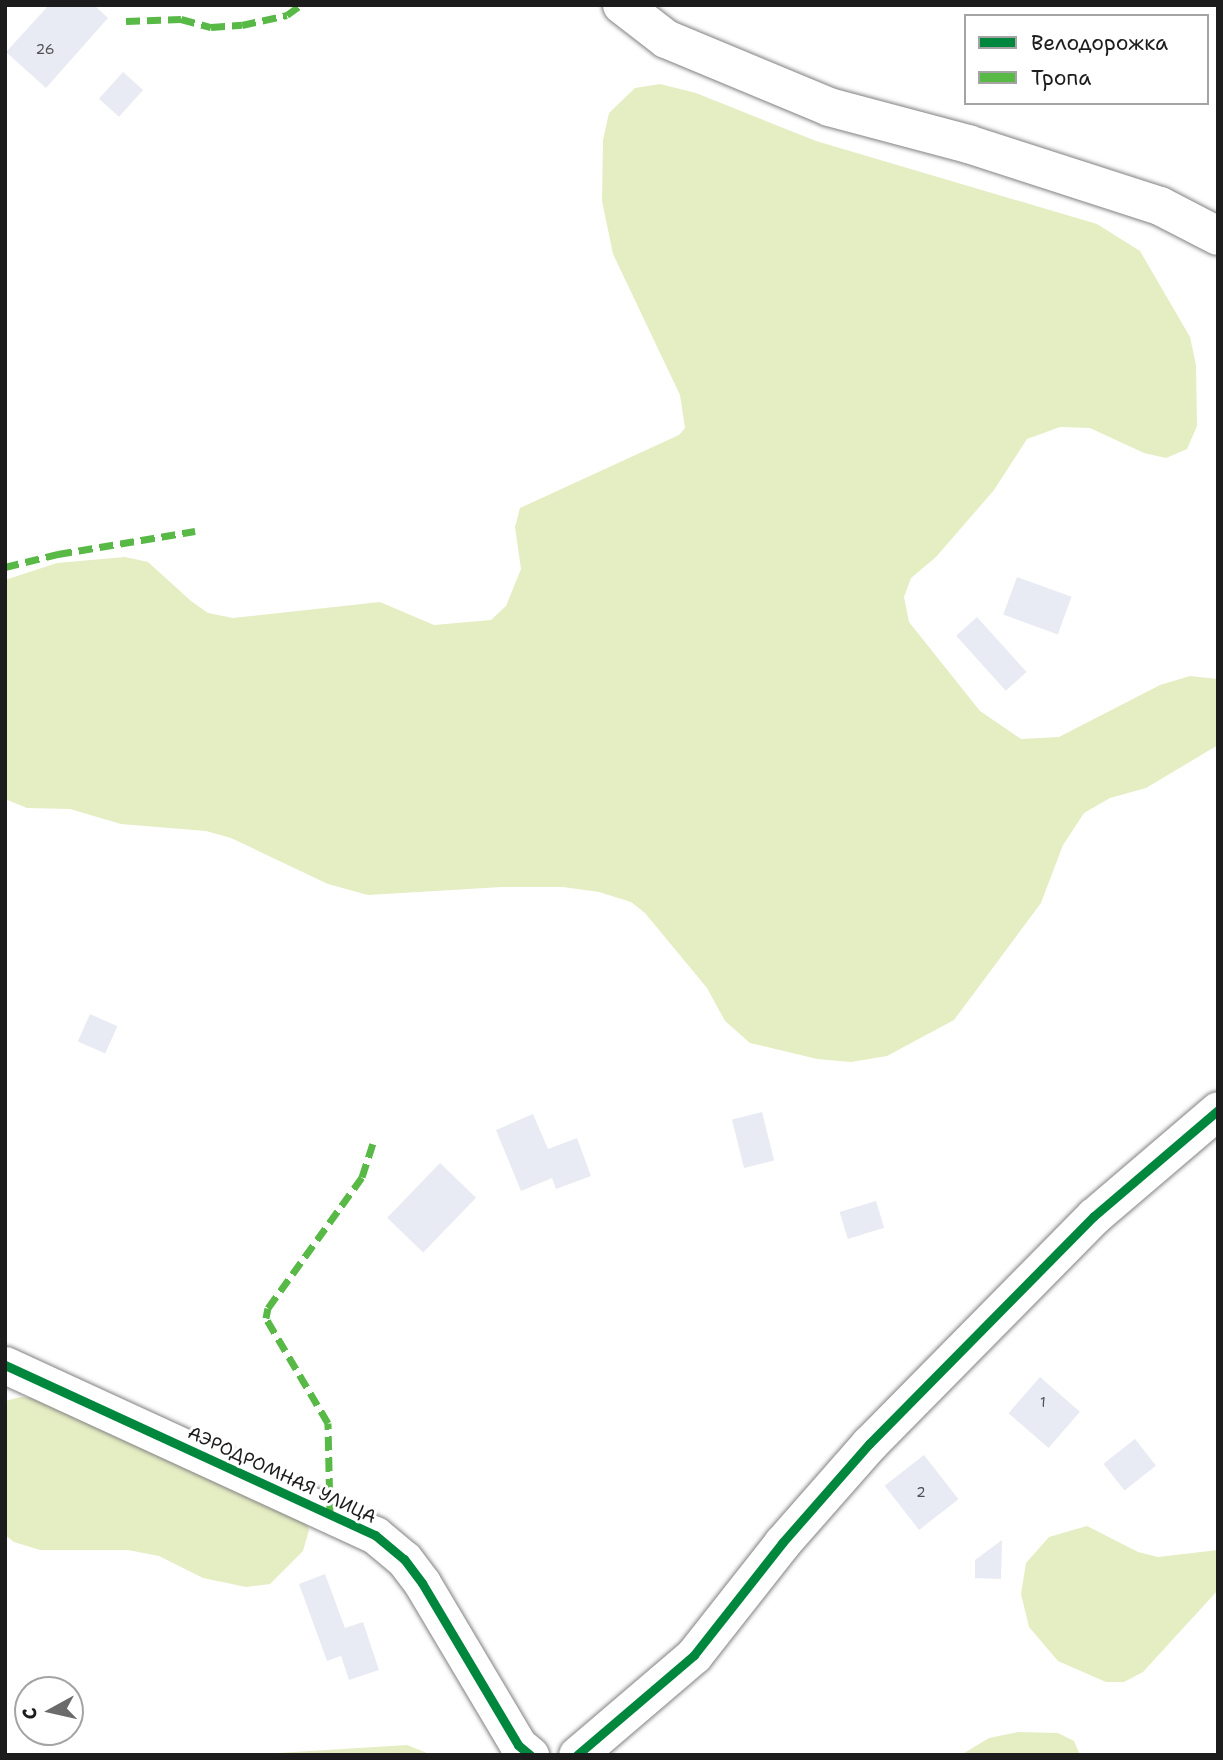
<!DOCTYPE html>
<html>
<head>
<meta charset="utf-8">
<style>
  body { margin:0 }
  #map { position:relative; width:1223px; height:1760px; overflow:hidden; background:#fff; font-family:"Shantell Sans",sans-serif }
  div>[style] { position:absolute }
  .green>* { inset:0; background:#e5edc3 }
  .building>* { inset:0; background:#e9ebf4; transform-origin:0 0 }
  .roads { filter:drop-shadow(0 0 2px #828282) drop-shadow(0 0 2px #828282) }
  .minor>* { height:37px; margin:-18.5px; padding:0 18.5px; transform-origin:18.5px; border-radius:18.5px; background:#fff }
  .secondary>* { height:38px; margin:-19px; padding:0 19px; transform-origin:19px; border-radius:19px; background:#fff }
  .quiet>* { height:7px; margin-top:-3.5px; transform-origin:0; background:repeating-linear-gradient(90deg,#58b947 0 14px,transparent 0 21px) }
  .cycleway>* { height:9px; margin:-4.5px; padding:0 4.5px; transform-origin:4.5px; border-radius:4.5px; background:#00873e }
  span { translate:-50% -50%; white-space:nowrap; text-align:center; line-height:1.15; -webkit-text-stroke:6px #fff; paint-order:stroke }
  .number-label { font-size:14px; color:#4f5052 }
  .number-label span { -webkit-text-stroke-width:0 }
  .street-label { font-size:18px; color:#1c1c1c }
  .frame { position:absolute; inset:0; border:7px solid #1c1c1c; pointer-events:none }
  .legend { position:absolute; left:964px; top:14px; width:245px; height:91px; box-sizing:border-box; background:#fff; border:2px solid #a4a4a4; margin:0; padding:9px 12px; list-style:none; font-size:21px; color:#1c1c1c }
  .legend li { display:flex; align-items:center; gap:14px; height:35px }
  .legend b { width:35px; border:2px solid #a4a4a4 }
  .north { position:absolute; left:14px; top:1676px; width:70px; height:70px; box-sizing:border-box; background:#fff; border:2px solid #a4a4a4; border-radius:50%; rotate:262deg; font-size:19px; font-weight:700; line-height:28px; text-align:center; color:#1c1c1c }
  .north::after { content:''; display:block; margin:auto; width:24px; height:32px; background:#6b6b6b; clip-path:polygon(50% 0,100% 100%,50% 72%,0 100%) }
</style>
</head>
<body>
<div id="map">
  <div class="green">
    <i style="clip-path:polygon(660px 84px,696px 93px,816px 141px,1097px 224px,1140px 251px,1190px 337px,1196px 365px,1197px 426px,1187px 449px,1166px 458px,1144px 453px,1090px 428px,1060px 427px,1027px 439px,994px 490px,936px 557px,911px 578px,904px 597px,909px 622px,980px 711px,1021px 739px,1059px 737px,1160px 685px,1190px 676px,1218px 679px,1218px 745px,1146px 788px,1110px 798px,1084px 813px,1063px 845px,1041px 903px,954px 1020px,887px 1056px,851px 1062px,817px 1059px,750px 1043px,725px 1021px,707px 988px,645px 913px,631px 902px,599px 892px,563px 887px,502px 887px,368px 895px,328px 884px,231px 838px,206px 831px,121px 824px,70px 809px,27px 808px,5px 799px,5px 580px,57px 563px,125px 557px,148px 562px,191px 601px,208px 613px,233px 618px,380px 602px,434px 625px,491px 620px,506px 606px,521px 569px,515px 527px,520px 508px,679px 435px,685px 428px,680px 395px,613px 254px,602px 201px,603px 140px,609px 113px,635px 88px)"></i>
    <i style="clip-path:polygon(21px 1397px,33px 1398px,306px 1521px,309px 1530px,303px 1551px,270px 1584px,246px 1587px,203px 1578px,159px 1556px,128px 1550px,40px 1550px,14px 1542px,5px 1535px,5px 1401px)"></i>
    <i style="clip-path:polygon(1087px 1526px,1138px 1552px,1158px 1557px,1218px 1550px,1218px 1590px,1143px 1672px,1124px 1682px,1106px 1682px,1058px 1661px,1029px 1627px,1021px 1594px,1026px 1563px,1049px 1537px)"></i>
    <i style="clip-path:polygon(1018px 1732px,1058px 1733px,1074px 1741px,1080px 1755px,961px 1755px,989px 1738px)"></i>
    <i style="clip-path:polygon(407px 1745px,432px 1755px,248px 1755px)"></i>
  </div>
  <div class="building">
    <i style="clip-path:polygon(49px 5px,94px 5px,108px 18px,46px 88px,6px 52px)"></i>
    <i style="left:123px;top:72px;width:27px;height:36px;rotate:42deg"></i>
    <i style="left:1017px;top:577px;width:58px;height:40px;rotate:20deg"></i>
    <i style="left:977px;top:617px;width:74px;height:28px;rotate:48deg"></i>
    <i style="left:90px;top:1014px;width:30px;height:30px;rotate:24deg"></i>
    <i style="left:762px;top:1112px;width:50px;height:31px;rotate:76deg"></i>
    <i style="clip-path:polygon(533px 1114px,548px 1149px,577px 1138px,591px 1176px,556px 1189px,552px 1178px,521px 1191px,496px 1130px)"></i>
    <i style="left:440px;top:1163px;width:50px;height:76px;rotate:44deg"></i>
    <i style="left:876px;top:1201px;width:28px;height:38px;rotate:73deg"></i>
    <i style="left:1040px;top:1377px;width:53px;height:48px;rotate:41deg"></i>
    <i style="left:1135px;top:1439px;width:34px;height:40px;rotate:52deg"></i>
    <i style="left:924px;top:1455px;width:56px;height:50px;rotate:52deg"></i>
    <i style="clip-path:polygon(1002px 1540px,1001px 1579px,975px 1578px,975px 1560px)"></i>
    <i style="clip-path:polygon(325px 1574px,345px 1628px,363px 1622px,379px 1670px,349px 1680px,341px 1656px,327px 1661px,299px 1584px)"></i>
  </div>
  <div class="roads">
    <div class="minor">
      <i style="left:5px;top:1365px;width:407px;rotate:24.7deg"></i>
      <i style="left:375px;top:1535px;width:38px;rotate:40deg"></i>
      <i style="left:404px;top:1559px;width:30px;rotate:53deg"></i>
      <i style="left:422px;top:1583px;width:188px;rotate:59.3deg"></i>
      <i style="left:518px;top:1745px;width:16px;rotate:40deg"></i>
      <i style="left:577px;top:1755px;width:154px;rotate:-40.5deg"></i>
      <i style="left:694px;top:1655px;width:142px;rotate:-51.8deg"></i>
      <i style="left:782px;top:1543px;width:132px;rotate:-48.7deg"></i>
      <i style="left:869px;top:1444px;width:320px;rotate:-45.4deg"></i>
      <i style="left:1094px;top:1216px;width:163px;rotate:-40.5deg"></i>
    </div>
    <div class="secondary">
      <i style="left:622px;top:5px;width:56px;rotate:37.7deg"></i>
      <i style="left:666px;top:39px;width:177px;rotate:22.6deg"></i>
      <i style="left:829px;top:107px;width:144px;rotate:14.9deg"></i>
      <i style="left:968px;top:144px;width:202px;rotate:17.9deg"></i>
      <i style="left:1160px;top:206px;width:65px;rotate:27.3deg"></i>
    </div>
  </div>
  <div class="quiet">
    <i style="left:126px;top:21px;width:55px;rotate:-2.1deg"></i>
    <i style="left:181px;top:19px;width:31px;rotate:15deg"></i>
    <i style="left:211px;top:27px;width:31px;rotate:-4deg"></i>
    <i style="left:242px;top:25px;width:46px;rotate:-12.5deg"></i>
    <i style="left:287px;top:15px;width:17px;rotate:-36deg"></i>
    <i style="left:5px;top:567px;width:55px;rotate:-13.8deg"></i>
    <i style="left:58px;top:554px;width:139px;rotate:-9.5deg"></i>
    <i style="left:330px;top:1513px;width:90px;rotate:-91.3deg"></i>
    <i style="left:328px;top:1423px;width:122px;rotate:-120.6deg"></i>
    <i style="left:266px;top:1318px;width:10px;rotate:-79deg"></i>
    <i style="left:268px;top:1308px;width:161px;rotate:-54.3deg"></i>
    <i style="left:362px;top:1177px;width:35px;rotate:-72deg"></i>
  </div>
  <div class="cycleway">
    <i style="left:5px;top:1365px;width:407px;rotate:24.7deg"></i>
    <i style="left:375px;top:1535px;width:38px;rotate:40deg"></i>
    <i style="left:404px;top:1559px;width:30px;rotate:53deg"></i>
    <i style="left:422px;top:1583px;width:188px;rotate:59.3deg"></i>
    <i style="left:518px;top:1745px;width:16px;rotate:40deg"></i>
    <i style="left:577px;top:1755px;width:154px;rotate:-40.5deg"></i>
    <i style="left:694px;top:1655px;width:142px;rotate:-51.8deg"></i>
    <i style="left:782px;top:1543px;width:132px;rotate:-48.7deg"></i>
    <i style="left:869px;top:1444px;width:320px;rotate:-45.4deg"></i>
    <i style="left:1094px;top:1216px;width:163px;rotate:-40.5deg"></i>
  </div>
  <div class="number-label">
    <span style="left:45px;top:49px">26</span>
    <span style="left:1043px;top:1402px">1</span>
    <span style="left:921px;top:1492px">2</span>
  </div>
  <div class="street-label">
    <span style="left:282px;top:1475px;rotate:25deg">АЭРОДРОМНАЯ УЛИЦА</span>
  </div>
  <div class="frame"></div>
  <ul class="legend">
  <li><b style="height:9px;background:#00873e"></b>Велодорожка</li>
  <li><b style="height:9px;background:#58b947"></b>Тропа</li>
  </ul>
  <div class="north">С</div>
</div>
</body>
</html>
